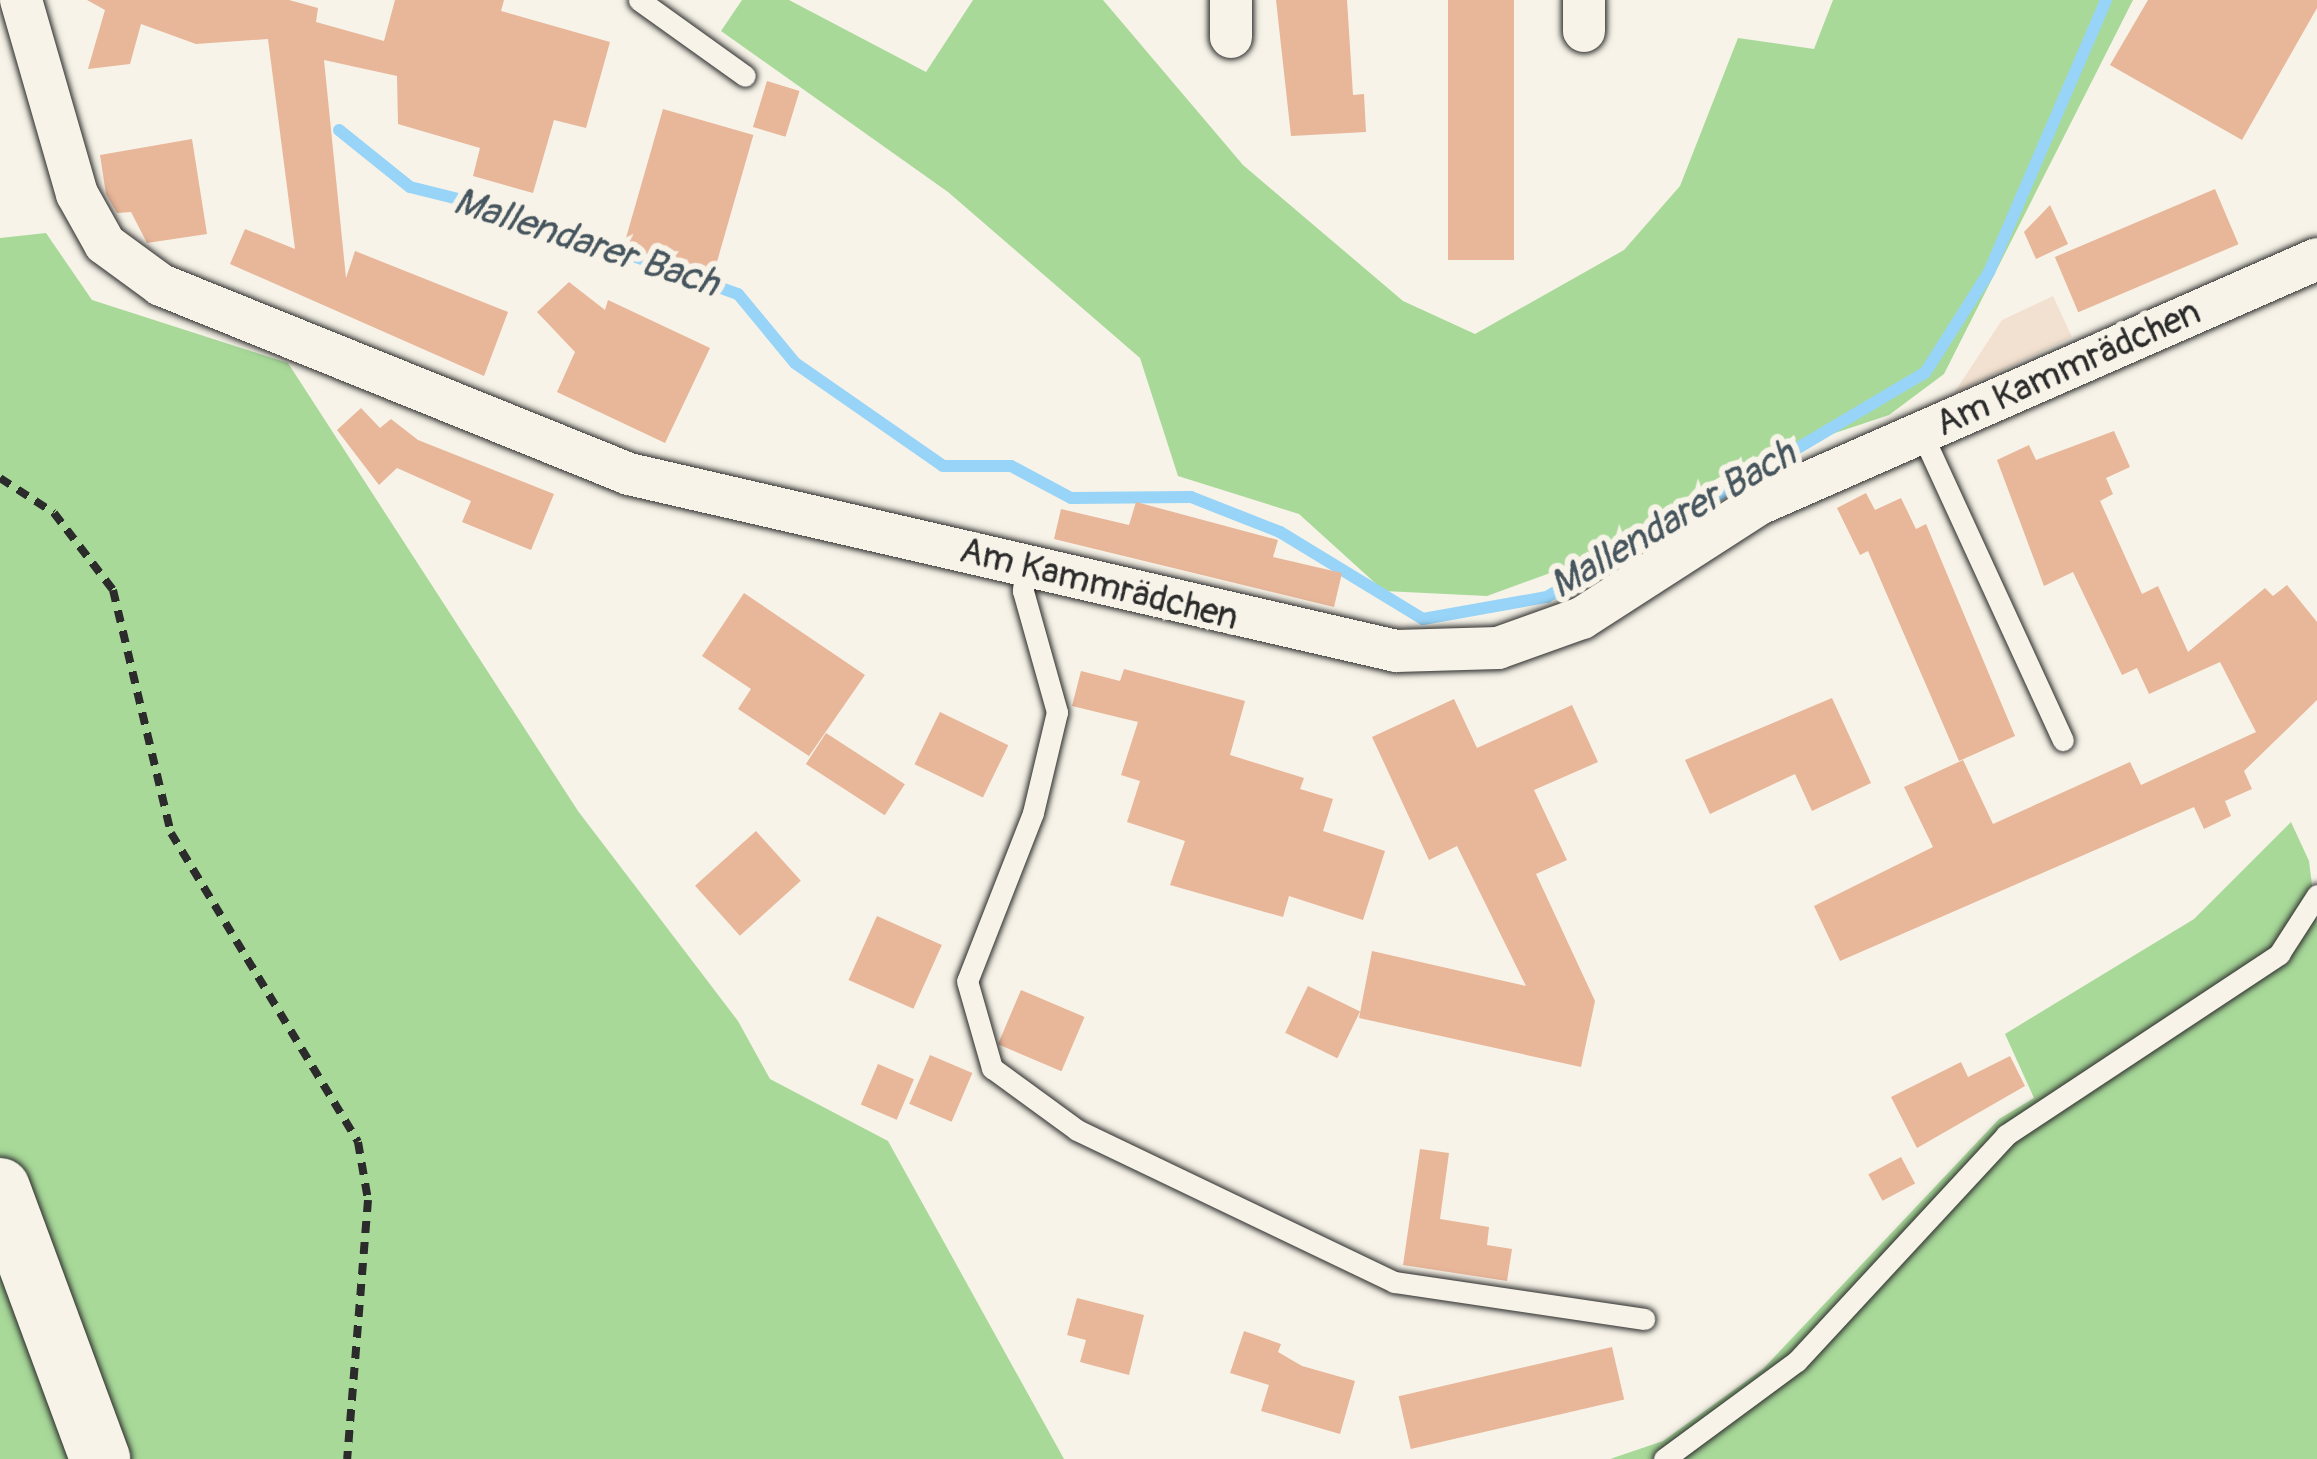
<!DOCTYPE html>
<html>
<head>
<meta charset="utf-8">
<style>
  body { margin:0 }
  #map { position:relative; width:2317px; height:1459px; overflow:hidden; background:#f7f3e8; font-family:Pangolin,sans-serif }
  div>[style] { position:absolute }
  .built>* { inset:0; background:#f2e1d0 }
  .green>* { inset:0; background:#a8d999 }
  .stream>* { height:12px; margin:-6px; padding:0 6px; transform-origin:6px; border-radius:6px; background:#97d4f8 }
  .building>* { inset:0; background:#e8b699; transform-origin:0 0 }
  .path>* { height:8px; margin-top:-4px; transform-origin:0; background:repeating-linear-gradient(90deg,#2b2b2b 0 12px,transparent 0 21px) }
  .roads { filter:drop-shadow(0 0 3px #2b2b2b) drop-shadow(0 0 3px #2b2b2b) }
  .lane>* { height:21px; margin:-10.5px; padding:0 10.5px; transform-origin:10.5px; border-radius:10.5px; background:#f7f3e8 }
  .street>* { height:42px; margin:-21px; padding:0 21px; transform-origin:21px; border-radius:21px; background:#f7f3e8 }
  .secondary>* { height:60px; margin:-30px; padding:0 30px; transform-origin:30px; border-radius:30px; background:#f7f3e8 }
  span { translate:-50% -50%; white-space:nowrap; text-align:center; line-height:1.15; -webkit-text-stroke:12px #f7f3e8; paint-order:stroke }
  .street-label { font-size:36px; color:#2b2b2b }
  .water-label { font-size:39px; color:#46555e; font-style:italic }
</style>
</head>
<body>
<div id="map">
  <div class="built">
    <i style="clip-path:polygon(2053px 296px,2072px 337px,1954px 393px,2002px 320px)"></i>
  </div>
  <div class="green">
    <i style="clip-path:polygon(742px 0,789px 0,926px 72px,973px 0,1103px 0,1243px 165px,1403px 301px,1475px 334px,1624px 250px,1680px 186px,1738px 38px,1814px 49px,1833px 0,2133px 0,1944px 374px,1889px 415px,1739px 465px,1586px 560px,1487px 596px,1384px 591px,1299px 514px,1178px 476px,1140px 358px,948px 192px,721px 31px)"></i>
    <i style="clip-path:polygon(46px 233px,92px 300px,288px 363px,578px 811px,738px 1021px,770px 1079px,888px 1141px,1064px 1459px,0 1459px,0 238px)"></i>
    <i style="clip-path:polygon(2291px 822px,2309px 861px,2317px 925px,2317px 1459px,1610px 1459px,1663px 1441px,1763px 1369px,1999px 1119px,2034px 1098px,2005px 1034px,2194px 919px)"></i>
  </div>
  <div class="stream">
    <i style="left:339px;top:130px;width:91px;rotate:38.8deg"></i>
    <i style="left:410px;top:187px;width:111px;rotate:14deg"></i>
    <i style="left:518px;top:214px;width:234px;rotate:20deg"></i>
    <i style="left:738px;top:294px;width:89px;rotate:50.4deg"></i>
    <i style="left:795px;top:363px;width:180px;rotate:34.8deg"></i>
    <i style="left:943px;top:466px;width:68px"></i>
    <i style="left:1011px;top:466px;width:68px;rotate:28.1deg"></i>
    <i style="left:1071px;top:498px;width:120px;rotate:-0.5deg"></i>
    <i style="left:1191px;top:497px;width:96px;rotate:21.5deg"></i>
    <i style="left:1280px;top:532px;width:167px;rotate:31.3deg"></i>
    <i style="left:1423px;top:619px;width:126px;rotate:-10.1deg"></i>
    <i style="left:1547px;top:597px;width:439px;rotate:-30.7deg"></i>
    <i style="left:1925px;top:373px;width:120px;rotate:-57.6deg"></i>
    <i style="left:1989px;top:272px;width:296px;rotate:-66.7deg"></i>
  </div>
  <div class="building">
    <i style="clip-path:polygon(87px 0,289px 0,318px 8px,316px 22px,384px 41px,395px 0,504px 0,501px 11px,610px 42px,586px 128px,554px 120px,533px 193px,473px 176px,480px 148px,398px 124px,397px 76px,324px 60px,346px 278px,355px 251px,508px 312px,484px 376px,230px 264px,245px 229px,295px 249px,268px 39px,196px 44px,141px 24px,130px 64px,88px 69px,105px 10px)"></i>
    <i style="clip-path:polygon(1276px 0,1347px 0,1353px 95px,1364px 94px,1366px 132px,1291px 136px)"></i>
    <i style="left:1448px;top:0;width:66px;height:260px"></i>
    <i style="clip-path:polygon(2148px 0,2317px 0,2317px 8px,2242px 140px,2110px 65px)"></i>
    <i style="left:767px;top:81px;width:34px;height:48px;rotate:17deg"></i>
    <i style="left:663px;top:109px;width:94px;height:152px;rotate:16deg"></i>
    <i style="clip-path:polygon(192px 139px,207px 234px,147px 243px,131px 212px,117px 213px,106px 194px,100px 155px)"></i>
    <i style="left:2215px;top:189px;width:60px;height:174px;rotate:67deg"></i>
    <i style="clip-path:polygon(2050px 205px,2068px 244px,2036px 259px,2024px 232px)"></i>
    <i style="clip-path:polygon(569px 282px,605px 310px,608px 300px,710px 348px,665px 443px,557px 392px,575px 352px,537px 312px)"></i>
    <i style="clip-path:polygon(361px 408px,380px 428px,391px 419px,418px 440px,554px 494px,531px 550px,462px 522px,471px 501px,397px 468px,379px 485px,337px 430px)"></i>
    <i style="clip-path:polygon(2114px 431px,2130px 467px,2106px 478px,2113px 494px,2100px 501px,2142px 594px,2158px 586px,2188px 652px,2265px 588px,2273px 596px,2287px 585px,2317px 622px,2317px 700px,2244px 771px,2252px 789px,2225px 801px,2231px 816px,2204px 829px,2194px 807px,1840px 961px,1814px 906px,1933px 847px,1904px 787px,1963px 760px,1993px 824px,2130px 762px,2141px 785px,2256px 732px,2220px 662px,2149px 694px,2137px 668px,2122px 675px,2073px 572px,2044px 586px,1997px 460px,2029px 445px,2036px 460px)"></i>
    <i style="clip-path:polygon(1866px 493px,1875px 510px,1901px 498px,1916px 529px,1926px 524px,2015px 736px,1959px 761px,1868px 551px,1860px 555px,1837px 508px)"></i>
    <i style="clip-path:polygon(1136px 502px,1278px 540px,1273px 557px,1342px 573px,1334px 607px,1054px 539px,1061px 509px,1129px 525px)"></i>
    <i style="clip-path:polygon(744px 593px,865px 675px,809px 756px,738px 709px,751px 689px,702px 656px)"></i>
    <i style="clip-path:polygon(1124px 669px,1245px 701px,1230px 755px,1304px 778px,1300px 789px,1333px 799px,1323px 831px,1385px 851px,1363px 920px,1289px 896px,1283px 917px,1170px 885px,1185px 841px,1127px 822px,1140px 781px,1121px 775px,1138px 722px,1072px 706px,1081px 671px,1120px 681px)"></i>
    <i style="clip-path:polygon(1832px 698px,1871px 783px,1812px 811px,1795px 774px,1710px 814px,1685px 760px)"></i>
    <i style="clip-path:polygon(1454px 699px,1477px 748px,1572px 705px,1598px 762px,1534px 790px,1567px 860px,1536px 874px,1595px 1001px,1581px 1067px,1359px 1018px,1372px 951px,1526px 986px,1457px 846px,1429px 860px,1372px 737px)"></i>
    <i style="left:940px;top:712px;width:76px;height:58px;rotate:26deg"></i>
    <i style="left:826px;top:733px;width:94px;height:37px;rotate:33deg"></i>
    <i style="left:756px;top:831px;width:67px;height:82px;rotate:48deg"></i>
    <i style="left:877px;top:916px;width:71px;height:70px;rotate:24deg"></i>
    <i style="left:1308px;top:986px;width:58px;height:52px;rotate:26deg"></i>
    <i style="left:1021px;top:990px;width:69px;height:59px;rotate:23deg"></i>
    <i style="left:930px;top:1055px;width:46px;height:53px;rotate:23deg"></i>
    <i style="clip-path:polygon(2010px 1056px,2025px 1086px,1917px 1148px,1891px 1097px,1961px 1062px,1968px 1077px)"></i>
    <i style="left:878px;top:1064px;width:39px;height:44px;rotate:23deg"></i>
    <i style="clip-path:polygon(1420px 1149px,1449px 1153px,1440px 1219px,1489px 1227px,1487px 1245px,1512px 1249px,1507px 1281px,1403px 1265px)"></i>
    <i style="left:1901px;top:1157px;width:30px;height:37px;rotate:62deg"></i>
    <i style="clip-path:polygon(1077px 1298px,1144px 1315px,1129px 1375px,1080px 1362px,1086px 1340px,1067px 1335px)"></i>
    <i style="clip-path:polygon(1244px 1331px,1281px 1344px,1278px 1352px,1302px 1366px,1355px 1381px,1340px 1434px,1261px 1411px,1269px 1385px,1230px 1373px)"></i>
    <i style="left:1612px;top:1347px;width:54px;height:219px;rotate:77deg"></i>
  </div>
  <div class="path">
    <i style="left:0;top:478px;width:64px;rotate:32.9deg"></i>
    <i style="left:54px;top:513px;width:97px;rotate:52.5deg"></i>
    <i style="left:113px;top:590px;width:250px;rotate:76.6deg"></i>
    <i style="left:171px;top:833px;width:361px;rotate:58.8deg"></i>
    <i style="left:358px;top:1142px;width:59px;rotate:80.2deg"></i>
    <i style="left:368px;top:1200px;width:260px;rotate:94.6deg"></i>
  </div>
  <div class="roads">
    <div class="lane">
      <i style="left:639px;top:0;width:130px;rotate:35.6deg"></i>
      <i style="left:1922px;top:434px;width:337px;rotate:65.3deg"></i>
      <i style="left:1026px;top:565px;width:26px;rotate:97deg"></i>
      <i style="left:1023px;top:591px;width:126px;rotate:74.3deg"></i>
      <i style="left:1057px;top:712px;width:104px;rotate:103.4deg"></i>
      <i style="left:1033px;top:813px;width:180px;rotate:111.4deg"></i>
      <i style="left:967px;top:981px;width:91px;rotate:74deg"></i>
      <i style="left:992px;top:1068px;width:105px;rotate:36.1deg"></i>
      <i style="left:1077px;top:1130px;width:352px;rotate:25.6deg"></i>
      <i style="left:1394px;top:1282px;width:253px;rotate:8.4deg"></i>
      <i style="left:1664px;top:1459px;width:165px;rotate:-36.4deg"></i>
      <i style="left:1797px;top:1361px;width:308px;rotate:-47.2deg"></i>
      <i style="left:2006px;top:1135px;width:328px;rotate:-33.5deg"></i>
      <i style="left:2279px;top:954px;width:70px;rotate:-57.2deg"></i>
    </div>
    <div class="street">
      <i style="left:21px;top:0;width:202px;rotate:73.9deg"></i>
      <i style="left:77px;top:194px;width:57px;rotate:60.8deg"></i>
      <i style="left:105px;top:244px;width:69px;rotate:36.2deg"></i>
      <i style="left:161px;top:285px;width:505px;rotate:21.99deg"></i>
      <i style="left:629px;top:474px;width:787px;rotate:12.99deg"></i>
      <i style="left:1396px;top:651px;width:102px;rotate:-1.7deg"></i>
      <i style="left:1498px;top:648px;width:89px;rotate:-19.7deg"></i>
      <i style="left:1582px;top:618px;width:211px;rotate:-32.8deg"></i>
      <i style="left:1759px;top:504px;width:609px;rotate:-23.7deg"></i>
      <i style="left:1231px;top:0;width:37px;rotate:90deg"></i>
      <i style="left:1584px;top:0;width:31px;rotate:90deg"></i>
    </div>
    <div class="secondary">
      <i style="left:0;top:1188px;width:289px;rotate:69.7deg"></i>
    </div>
  </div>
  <div class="street-label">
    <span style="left:2068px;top:368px;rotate:-24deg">Am Kammrädchen</span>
    <span style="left:1099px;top:584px;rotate:14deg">Am Kammrädchen</span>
  </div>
  <div class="water-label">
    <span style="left:586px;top:243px;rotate:18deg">Mallendarer Bach</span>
    <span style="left:1673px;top:520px;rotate:-30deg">Mallendarer Bach</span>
  </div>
</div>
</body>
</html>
